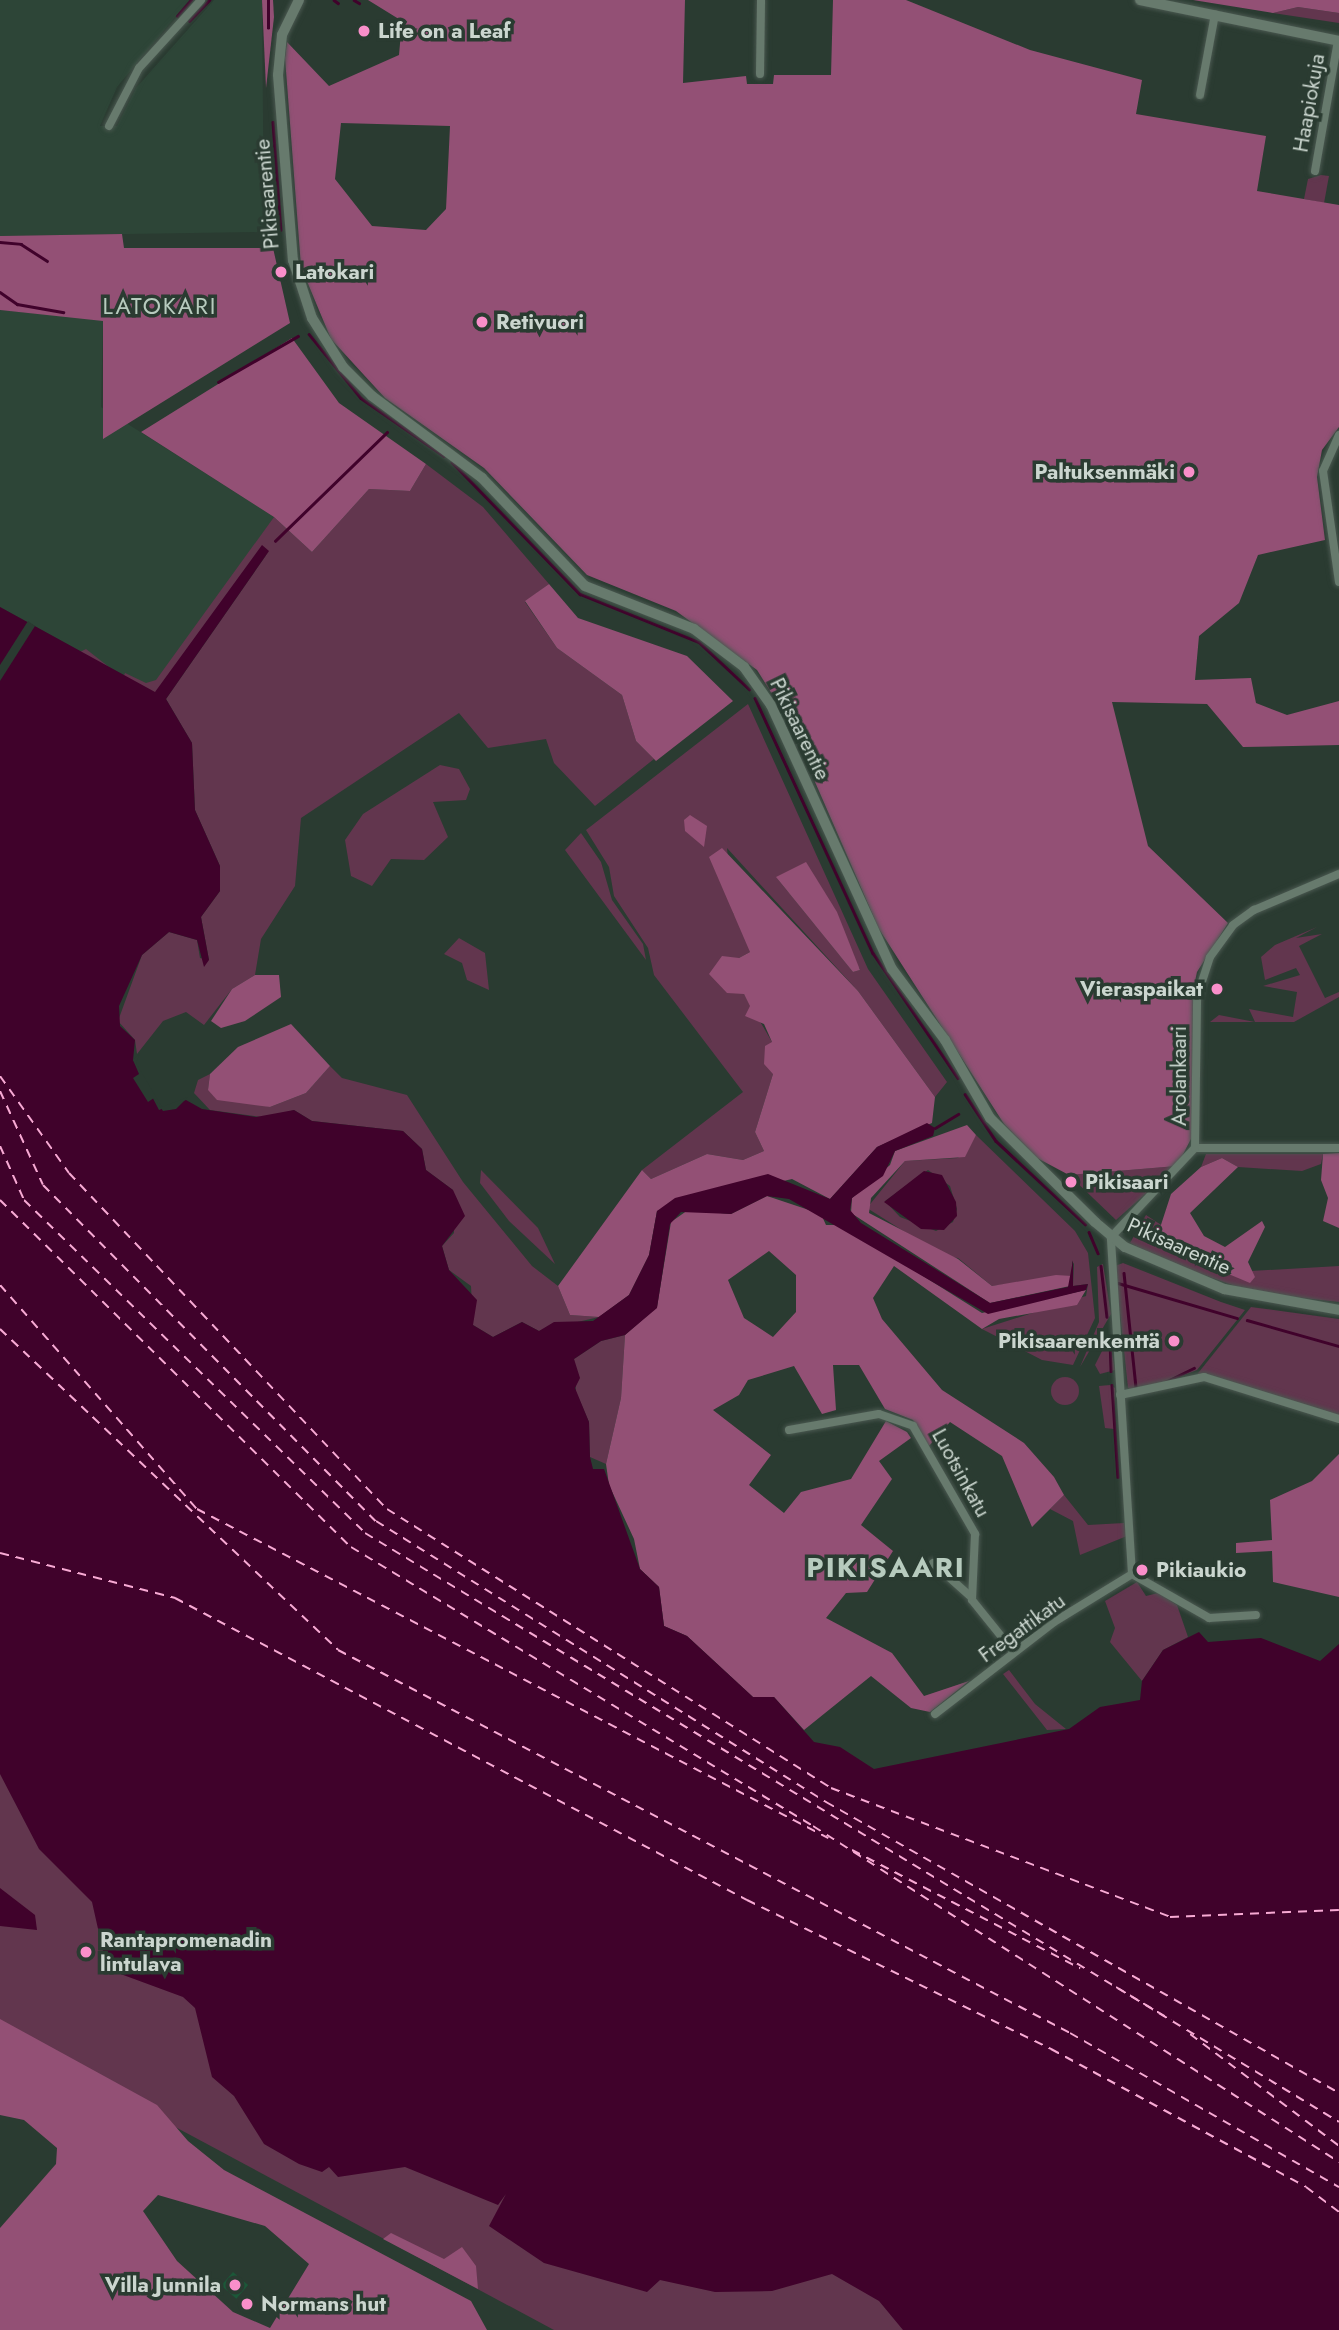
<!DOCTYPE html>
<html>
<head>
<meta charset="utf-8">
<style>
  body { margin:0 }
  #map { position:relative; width:1339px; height:2330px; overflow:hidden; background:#2a3b31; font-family:Jost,sans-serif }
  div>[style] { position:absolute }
  .built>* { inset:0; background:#2d4537 }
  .green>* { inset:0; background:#62364e }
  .round { border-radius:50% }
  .forest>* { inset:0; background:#935075 }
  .water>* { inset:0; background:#40022b }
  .pier>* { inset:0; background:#2a3b31 }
  .stream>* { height:2.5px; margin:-1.25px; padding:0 1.25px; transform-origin:1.25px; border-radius:1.25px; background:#40022b }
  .ferry>* { height:2px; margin-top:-1px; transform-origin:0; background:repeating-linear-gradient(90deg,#f8aad4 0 9px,transparent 0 16px) }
  .building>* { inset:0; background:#1c5839; transform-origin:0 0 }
  .roads { filter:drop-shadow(0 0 2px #4a5850) drop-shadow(0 0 2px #4a5850) }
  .minor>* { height:8px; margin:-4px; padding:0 4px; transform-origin:4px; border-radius:4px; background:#677a6d }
  .tertiary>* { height:10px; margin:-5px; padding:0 5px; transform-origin:5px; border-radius:5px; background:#677a6d }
  .dots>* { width:19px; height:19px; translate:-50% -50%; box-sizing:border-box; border:4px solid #2a3b31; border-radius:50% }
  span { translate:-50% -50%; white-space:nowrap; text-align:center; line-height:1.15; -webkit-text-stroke:7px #2a3b31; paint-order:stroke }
  .poi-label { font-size:21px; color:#cbd6cf; font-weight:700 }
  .left { translate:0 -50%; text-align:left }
  .right { translate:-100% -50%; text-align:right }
  .street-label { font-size:21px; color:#cbd6cf }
  .neighbourhood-label { font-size:23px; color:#b7cbbe; letter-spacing:2px }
  .district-label { font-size:28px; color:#b7cbbe; font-weight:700; letter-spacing:2px }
</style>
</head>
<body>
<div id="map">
  <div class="built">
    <i style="clip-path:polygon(0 0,189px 0,117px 87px,100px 126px,117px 126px,136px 88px,214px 0,262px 0,264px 232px,0 236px)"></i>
    <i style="clip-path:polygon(0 310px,103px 320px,101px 407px,274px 517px,154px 692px,0 607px)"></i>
  </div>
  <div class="green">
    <i style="clip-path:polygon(1298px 7px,1339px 13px,1339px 23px,1273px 13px)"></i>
    <i style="clip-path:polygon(1321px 175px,1329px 176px,1324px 203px,1304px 199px,1308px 179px)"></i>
    <i style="clip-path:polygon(426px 464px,483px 507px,549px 584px,525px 602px,557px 648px,622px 695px,636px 741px,654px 759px,595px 806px,554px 763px,546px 739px,488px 748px,459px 713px,301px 818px,295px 886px,261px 939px,255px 975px,232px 989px,204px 1025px,186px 1012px,163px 1021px,137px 1054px,135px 1040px,118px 1021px,142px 955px,169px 932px,197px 940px,200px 958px,209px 960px,201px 917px,220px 891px,220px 866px,195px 810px,192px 743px,166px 699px,269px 551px,157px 693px,131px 687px,78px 653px,86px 649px,123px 678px,125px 673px,146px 683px,156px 680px,274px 517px,312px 552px,369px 489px,410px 491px)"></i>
    <i style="clip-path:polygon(evenodd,748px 704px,868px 969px,947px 1082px,935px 1097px,858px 991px,727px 848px,733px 913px,749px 937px,750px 952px,739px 958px,744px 994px,772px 1042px,773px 1074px,755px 1132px,764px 1151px,743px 1160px,707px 1154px,651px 1179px,642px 1170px,743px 1092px,654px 975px,648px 948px,614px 896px,609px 867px,586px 830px,748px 704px,776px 877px,860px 969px,860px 970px,853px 972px,776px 877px)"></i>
    <i style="clip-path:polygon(440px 765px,459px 769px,470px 789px,466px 800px,433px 802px,448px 837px,424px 860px,391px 859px,372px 886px,351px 876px,345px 840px,363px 814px)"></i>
    <i style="clip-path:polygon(581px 833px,601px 862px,612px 900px,643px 944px,646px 960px,565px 850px)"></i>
    <i style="clip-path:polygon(1317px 927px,1296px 938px,1322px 934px,1299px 946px,1325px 998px,1339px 992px,1339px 997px,1294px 1022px,1210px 1022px,1219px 1015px,1255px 1022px,1249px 1009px,1293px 1017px,1297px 992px,1263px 986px,1300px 975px,1296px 968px,1265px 980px,1261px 957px,1275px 945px)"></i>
    <i style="clip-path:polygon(459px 938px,485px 953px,489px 990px,467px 980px,462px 963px,444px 954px)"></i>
    <i style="clip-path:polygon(330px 1066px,342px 1078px,407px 1095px,463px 1182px,532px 1266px,558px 1286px,570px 1315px,599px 1317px,539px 1331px,522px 1322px,493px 1337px,473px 1325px,471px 1286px,449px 1270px,442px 1246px,454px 1233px,453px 1190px,426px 1170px,422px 1149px,403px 1131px,312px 1121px,294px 1110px,268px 1118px,210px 1110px,194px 1093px,198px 1080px,210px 1074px,208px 1090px,270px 1107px,306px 1093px)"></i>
    <i style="clip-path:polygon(evenodd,976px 1135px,1075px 1231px,1088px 1253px,1095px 1318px,1073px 1365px,1042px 1360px,982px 1329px,1086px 1296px,1088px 1284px,1073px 1286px,1074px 1264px,1072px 1261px,1072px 1276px,992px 1286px,958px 1258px,943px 1256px,867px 1208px,905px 1161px,958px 1158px,976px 1135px,928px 1170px,950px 1186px,957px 1209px,953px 1222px,936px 1231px,900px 1217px,885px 1201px,928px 1170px)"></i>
    <i style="clip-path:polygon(1206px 1154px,1323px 1154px,1321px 1164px,1302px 1171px,1238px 1167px,1222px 1158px,1201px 1167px)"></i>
    <i style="clip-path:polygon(1177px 1166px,1116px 1220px,1069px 1175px)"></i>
    <i style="clip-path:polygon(481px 1170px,538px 1228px,555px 1264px,509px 1221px,480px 1183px)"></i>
    <i style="clip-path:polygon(1146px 1215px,1233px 1272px,1339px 1266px,1339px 1302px,1255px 1293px,1167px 1262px,1130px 1243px)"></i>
    <i style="clip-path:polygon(1123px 1263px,1221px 1302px,1245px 1310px,1197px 1370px,1139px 1392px,1128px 1388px,1115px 1266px)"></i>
    <i style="clip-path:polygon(1103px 1264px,1111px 1314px,1080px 1367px,1099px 1322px,1097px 1267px)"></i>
    <i style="clip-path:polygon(1251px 1307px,1339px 1319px,1339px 1419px,1195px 1377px)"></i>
    <i style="clip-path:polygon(625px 1335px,621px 1398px,606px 1464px,590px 1457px,589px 1422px,576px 1392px,574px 1359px,601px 1341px)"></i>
    <i style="clip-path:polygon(1109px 1337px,1115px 1370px,1100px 1374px,1095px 1365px)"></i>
    <i class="round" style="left:1051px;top:1377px;width:28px;height:28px"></i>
    <i style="clip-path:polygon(1110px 1385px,1115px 1388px,1114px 1429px,1105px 1428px,1099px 1386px)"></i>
    <i style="clip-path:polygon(1064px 1495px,1088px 1525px,1124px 1523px,1127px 1536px,1080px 1555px,1073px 1521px,1050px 1509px)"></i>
    <i style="clip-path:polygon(1137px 1582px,1146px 1596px,1158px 1593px,1177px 1605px,1188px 1637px,1163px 1650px,1142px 1681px,1110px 1642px,1115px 1628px,1105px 1601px)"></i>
    <i style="clip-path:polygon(1009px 1670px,1035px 1704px,1066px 1729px,1047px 1730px,1003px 1674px)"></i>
    <i style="clip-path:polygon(0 1709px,824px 2245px,942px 2330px,554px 2330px,0 2033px)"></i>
  </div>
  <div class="forest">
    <i style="clip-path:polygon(262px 0,273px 0,274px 17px,266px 88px)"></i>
    <i style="clip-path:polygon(evenodd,368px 0,685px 0,683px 83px,746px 76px,747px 84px,773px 84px,774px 75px,831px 75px,833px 0,906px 0,1030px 50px,1142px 80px,1136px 114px,1266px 136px,1257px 191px,1339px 205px,1339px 427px,1322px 450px,1317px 477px,1325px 540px,1258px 555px,1239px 603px,1199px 636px,1195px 680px,1251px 678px,1256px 703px,1287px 715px,1339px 701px,1339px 745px,1243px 747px,1207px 704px,1112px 702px,1148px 846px,1228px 923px,1197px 972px,1193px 991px,1192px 1137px,1177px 1166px,1069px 1175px,1037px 1158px,1004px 1124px,879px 929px,788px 720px,757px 670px,676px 611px,587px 575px,484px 468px,385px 398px,331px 339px,301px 267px,285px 58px,287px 42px,329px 86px,399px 55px,402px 21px,368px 0,341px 123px,450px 126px,446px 209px,426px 230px,372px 226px,335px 179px,341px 123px)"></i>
    <i style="clip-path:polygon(1193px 0,1339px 0,1339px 13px,1298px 7px,1273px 13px)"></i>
    <i style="clip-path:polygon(122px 234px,124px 248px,273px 248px,290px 323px,103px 439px,103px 321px,0 310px,0 236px)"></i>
    <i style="clip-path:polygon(292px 338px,339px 403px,426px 464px,410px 491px,369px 489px,312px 552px,274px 517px,141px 432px)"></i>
    <i style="clip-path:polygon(549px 584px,578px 618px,687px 656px,733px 701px,656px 761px,636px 741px,622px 695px,557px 648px,525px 601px)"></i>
    <i style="clip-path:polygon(690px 815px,707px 826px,704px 847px,685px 831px,684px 820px)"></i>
    <i style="clip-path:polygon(722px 848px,858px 991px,935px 1097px,932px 1123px,877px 1147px,830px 1199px,792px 1179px,657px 1211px,649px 1255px,629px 1295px,599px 1317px,570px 1315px,558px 1286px,642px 1170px,651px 1179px,707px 1154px,743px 1160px,764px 1151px,755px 1132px,773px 1074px,764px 1064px,765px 1046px,772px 1042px,764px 1024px,745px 1016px,750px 1006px,744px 994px,727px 993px,709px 974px,722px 956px,739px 958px,750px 952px,709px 857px)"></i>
    <i style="clip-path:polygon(806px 862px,837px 912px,860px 970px,853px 972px,776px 877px)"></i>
    <i style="clip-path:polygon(255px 975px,279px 975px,281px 997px,245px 1021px,221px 1028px,211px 1021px,232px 989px)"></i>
    <i style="clip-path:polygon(291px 1024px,330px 1066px,306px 1093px,270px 1107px,217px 1100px,208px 1090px,210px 1074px,238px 1047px)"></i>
    <i style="clip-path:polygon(967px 1125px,976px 1135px,965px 1157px,905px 1161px,871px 1198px,869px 1213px,958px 1259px,992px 1286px,1056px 1275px,1072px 1276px,1070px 1286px,990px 1303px,851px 1213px,852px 1198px,890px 1165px,895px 1151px)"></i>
    <i style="clip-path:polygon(1339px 1153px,1339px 1228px,1323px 1221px,1328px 1198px,1321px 1180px,1323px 1154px)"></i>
    <i style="clip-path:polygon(1222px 1158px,1238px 1167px,1190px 1213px,1204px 1236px,1225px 1247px,1262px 1221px,1265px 1227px,1248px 1262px,1255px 1277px,1250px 1283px,1176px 1252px,1159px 1231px,1171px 1194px,1201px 1167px)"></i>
    <i style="clip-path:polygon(evenodd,767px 1196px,821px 1214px,826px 1225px,842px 1225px,982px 1313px,1086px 1290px,1077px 1305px,999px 1319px,982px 1329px,894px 1266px,873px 1298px,882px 1319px,942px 1390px,1024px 1443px,1054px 1477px,1064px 1495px,1032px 1527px,1002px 1456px,950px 1422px,929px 1446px,913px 1420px,885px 1409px,859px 1365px,833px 1365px,836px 1410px,822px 1414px,794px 1366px,748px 1380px,739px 1395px,713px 1410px,771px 1455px,749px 1485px,784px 1513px,801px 1492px,851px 1479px,886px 1421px,907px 1432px,911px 1438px,879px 1461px,892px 1479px,861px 1525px,893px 1551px,867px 1592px,846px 1593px,826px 1618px,892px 1653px,924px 1696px,969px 1681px,930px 1712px,911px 1708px,871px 1676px,804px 1730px,774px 1697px,753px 1697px,687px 1636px,664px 1626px,659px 1587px,640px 1569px,634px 1539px,609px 1485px,606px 1464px,621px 1398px,625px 1335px,657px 1307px,671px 1222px,688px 1210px,731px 1214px,767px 1196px,769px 1251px,796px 1275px,796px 1312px,773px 1337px,744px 1318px,728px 1280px,769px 1251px)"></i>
    <i style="clip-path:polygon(1339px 1454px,1339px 1597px,1273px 1582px,1272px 1551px,1236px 1553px,1236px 1543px,1272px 1540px,1270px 1500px,1312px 1481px)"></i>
    <i style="clip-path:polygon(evenodd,0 2019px,157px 2105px,188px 2141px,224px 2170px,471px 2301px,487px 2330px,0 2330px,0 2228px,56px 2164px,57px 2148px,24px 2120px,0 2115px,0 2019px,158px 2195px,265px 2226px,309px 2264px,270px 2328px,233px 2312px,177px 2261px,143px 2211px,158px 2195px)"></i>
    <i style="clip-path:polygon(391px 2233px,444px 2259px,462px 2247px,476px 2266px,478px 2289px,383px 2239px)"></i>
  </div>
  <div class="water">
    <i style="clip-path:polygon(262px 545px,269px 551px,166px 699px,192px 743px,195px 810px,220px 866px,220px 891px,201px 917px,209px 960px,204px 967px,197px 940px,169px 932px,142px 955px,119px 1006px,120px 1026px,135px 1040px,133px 1060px,159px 1110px,186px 1100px,202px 1109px,256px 1117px,294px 1110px,312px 1121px,403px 1131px,422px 1149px,426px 1170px,453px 1190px,465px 1216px,442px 1246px,449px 1270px,477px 1300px,473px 1325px,493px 1337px,522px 1322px,539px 1331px,554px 1322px,593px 1321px,629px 1295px,649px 1255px,657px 1211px,675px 1198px,768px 1174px,830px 1199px,877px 1147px,927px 1123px,935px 1128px,933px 1136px,895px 1151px,883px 1176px,852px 1198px,850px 1210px,861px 1223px,990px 1303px,1068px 1287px,1073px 1260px,1073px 1286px,1088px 1284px,1086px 1290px,988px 1314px,789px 1199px,767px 1196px,731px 1214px,681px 1212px,670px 1224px,657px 1308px,625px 1335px,601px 1341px,574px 1359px,580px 1378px,575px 1388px,589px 1422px,590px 1457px,593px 1469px,604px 1469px,640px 1569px,659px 1587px,664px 1626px,687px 1636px,753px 1697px,774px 1697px,814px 1742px,840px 1747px,874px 1769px,1069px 1729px,1100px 1707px,1140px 1700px,1142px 1681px,1163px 1650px,1199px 1632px,1208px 1642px,1261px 1638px,1320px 1661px,1339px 1644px,1339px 2330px,903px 2330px,879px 2301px,832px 2274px,772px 2291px,715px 2292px,660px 2280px,647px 2292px,544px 2263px,489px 2226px,506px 2194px,498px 2205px,405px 2167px,338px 2177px,329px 2167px,322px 2172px,299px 2164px,264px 2144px,234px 2096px,212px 2077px,195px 2008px,183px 1997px,107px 1969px,92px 1902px,39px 1849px,0 1774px,0 607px,155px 692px)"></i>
    <i style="clip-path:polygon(924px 1171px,942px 1175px,956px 1202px,957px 1216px,944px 1230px,921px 1229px,884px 1202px)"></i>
    <i style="clip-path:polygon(0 1888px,35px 1915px,37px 1930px,0 1926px)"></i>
  </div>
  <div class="pier">
    <i style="clip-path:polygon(28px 621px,35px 626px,0 681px,0 665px)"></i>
    <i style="clip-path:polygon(140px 1053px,136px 1063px,162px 1107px,188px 1097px,176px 1109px,163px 1111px,154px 1098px,148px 1102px,133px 1078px,139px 1074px,133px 1060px)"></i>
  </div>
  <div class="stream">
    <i style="left:334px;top:0;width:5px;rotate:37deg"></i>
    <i style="left:354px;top:0;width:6px;rotate:31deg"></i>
    <i style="left:177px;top:16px;width:21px;rotate:-49deg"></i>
    <i style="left:189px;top:21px;width:29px;rotate:-46deg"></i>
    <i style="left:268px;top:28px;width:28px;rotate:-90deg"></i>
    <i style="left:273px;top:122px;width:108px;rotate:85.8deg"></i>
    <i style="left:0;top:242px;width:21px;rotate:5deg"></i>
    <i style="left:21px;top:244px;width:31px;rotate:33deg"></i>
    <i style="left:0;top:292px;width:21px;rotate:35deg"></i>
    <i style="left:17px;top:304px;width:47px;rotate:9.9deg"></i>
    <i style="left:309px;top:334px;width:82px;rotate:50.9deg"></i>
    <i style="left:361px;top:398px;width:101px;rotate:34.9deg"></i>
    <i style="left:218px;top:382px;width:92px;rotate:-29.9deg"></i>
    <i style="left:452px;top:462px;width:184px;rotate:45.9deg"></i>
    <i style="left:580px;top:594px;width:128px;rotate:22deg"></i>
    <i style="left:699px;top:642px;width:69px;rotate:43.2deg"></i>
    <i style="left:275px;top:541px;width:156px;rotate:-44.2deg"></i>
    <i style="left:755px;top:698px;width:281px;rotate:65.2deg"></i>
    <i style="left:873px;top:953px;width:151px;rotate:55.8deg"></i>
    <i style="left:965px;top:1094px;width:56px;rotate:56.6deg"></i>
    <i style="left:996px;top:1141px;width:122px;rotate:43deg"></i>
    <i style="left:935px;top:1128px;width:27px;rotate:-31deg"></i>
    <i style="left:1089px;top:1232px;width:23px;rotate:67deg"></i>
    <i style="left:1101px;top:1266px;width:51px;rotate:83.3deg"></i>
    <i style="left:1124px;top:1273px;width:115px;rotate:84deg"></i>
    <i style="left:1118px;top:1283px;width:124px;rotate:16.4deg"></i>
    <i style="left:1247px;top:1320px;width:96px;rotate:15.8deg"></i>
    <i style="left:1110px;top:1340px;width:31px;rotate:88deg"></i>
    <i style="left:1165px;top:1382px;width:32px;rotate:-26deg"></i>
    <i style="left:1112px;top:1385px;width:92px;rotate:86.3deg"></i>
  </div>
  <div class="ferry">
    <i style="left:0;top:1076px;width:119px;rotate:54.6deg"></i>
    <i style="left:69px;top:1173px;width:463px;rotate:46.6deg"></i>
    <i style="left:387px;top:1509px;width:524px;rotate:32.14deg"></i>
    <i style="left:831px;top:1788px;width:363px;rotate:20.8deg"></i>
    <i style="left:1170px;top:1917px;width:169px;rotate:-2.4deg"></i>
    <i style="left:0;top:1091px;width:103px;rotate:65.4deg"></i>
    <i style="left:43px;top:1185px;width:473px;rotate:45.3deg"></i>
    <i style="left:376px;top:1521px;width:531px;rotate:31.98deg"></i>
    <i style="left:826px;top:1802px;width:590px;rotate:29.56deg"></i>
    <i style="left:0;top:1146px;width:59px;rotate:66deg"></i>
    <i style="left:24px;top:1200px;width:477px;rotate:44.3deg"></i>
    <i style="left:365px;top:1533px;width:1138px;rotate:31.16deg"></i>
    <i style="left:0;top:1200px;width:494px;rotate:44.7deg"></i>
    <i style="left:351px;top:1547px;width:540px;rotate:31.13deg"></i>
    <i style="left:813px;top:1826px;width:624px;rotate:32.57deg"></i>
    <i style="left:0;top:1285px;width:298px;rotate:48.7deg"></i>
    <i style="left:197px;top:1509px;width:712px;rotate:27.54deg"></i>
    <i style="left:0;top:1329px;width:466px;rotate:43.5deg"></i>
    <i style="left:338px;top:1650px;width:826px;rotate:27.62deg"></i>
    <i style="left:1070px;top:2033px;width:310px;rotate:29.8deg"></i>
    <i style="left:0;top:1553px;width:181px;rotate:14.4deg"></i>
    <i style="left:175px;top:1598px;width:647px;rotate:27.83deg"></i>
    <i style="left:747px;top:1900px;width:339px;rotate:26.1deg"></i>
    <i style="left:1051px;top:2049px;width:290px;rotate:28.4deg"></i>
    <i style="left:1306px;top:2187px;width:41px;rotate:37.1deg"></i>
    <i style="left:852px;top:1850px;width:257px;rotate:27.4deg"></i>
    <i style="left:1116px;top:1987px;width:64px;rotate:31deg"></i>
    <i style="left:1190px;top:2034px;width:186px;rotate:36.9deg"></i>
  </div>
  <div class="building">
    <i style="left:233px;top:2272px;width:20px;height:18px;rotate:41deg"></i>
  </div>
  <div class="roads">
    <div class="minor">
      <i style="left:760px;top:74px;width:74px;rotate:-89.2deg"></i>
      <i style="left:1200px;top:95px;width:82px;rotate:-79.5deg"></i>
      <i style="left:109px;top:126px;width:65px;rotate:-62.7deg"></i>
      <i style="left:139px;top:68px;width:92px;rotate:-47.6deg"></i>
      <i style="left:1315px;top:171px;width:132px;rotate:-80deg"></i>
      <i style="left:1339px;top:435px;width:39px;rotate:114deg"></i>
      <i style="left:1323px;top:471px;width:112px;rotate:81.8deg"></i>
      <i style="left:1195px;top:1148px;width:144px"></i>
      <i style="left:1120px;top:1395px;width:86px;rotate:-12.1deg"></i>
      <i style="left:1204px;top:1377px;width:141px;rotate:17.3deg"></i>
      <i style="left:789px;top:1430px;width:91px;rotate:-10.1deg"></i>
      <i style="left:879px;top:1414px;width:36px;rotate:19deg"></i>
      <i style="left:913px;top:1426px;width:125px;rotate:60.1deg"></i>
      <i style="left:975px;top:1534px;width:66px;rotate:92.6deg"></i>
      <i style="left:972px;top:1600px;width:67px;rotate:51.1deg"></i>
      <i style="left:933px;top:1563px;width:50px;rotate:41.7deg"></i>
      <i style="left:1132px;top:1574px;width:338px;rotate:-93.6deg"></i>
      <i style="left:1111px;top:1237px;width:122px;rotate:-46.7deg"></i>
      <i style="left:1195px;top:1148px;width:151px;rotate:-89.2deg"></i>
      <i style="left:1197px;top:997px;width:42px;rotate:-72deg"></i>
      <i style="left:1210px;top:957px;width:39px;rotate:-54deg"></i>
      <i style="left:1233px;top:925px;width:26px;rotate:-36deg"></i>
      <i style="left:1254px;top:910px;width:92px;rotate:-23deg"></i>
      <i style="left:1132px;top:1574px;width:89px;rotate:29.7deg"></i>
      <i style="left:1209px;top:1618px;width:47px;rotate:-3.7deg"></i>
      <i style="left:935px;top:1714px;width:150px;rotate:-37.7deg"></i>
      <i style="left:1054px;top:1622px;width:92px;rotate:-31.6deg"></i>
    </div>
    <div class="tertiary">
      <i style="left:299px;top:0;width:39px;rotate:116deg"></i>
      <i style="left:282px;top:35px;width:40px;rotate:95.7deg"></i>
      <i style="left:278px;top:75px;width:186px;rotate:85.4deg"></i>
      <i style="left:293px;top:260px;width:61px;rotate:71.9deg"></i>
      <i style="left:312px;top:318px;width:58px;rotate:57.7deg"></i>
      <i style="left:343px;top:367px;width:41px;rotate:45deg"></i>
      <i style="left:372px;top:396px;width:137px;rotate:36.7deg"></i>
      <i style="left:482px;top:478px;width:149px;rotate:46.4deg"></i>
      <i style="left:585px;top:586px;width:117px;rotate:21.5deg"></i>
      <i style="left:694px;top:629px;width:63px;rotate:37.2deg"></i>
      <i style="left:744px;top:667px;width:47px;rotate:54.6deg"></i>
      <i style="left:771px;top:705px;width:290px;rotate:65.4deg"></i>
      <i style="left:892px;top:969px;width:89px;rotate:53.3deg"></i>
      <i style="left:945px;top:1040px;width:90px;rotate:60deg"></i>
      <i style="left:990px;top:1118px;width:148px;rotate:44.7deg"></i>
      <i style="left:1095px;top:1222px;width:39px;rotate:40deg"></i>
      <i style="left:1125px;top:1247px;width:108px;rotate:23deg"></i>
      <i style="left:1224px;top:1289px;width:117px;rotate:10.3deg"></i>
      <i style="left:1140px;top:0;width:203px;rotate:11.6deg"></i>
    </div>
  </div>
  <div class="dots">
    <i style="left:364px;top:31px;background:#f98fca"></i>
    <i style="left:281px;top:272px;background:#f98fca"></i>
    <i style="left:482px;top:322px;background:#f98fca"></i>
    <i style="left:1189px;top:472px;background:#f98fca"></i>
    <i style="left:1217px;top:989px;background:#f98fca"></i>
    <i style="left:1071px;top:1182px;background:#f98fca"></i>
    <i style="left:1174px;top:1341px;background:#f98fca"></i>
    <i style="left:1142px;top:1570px;background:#f98fca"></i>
    <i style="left:86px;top:1952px;background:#f98fca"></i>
    <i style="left:235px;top:2285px;background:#f98fca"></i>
    <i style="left:247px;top:2304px;background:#f98fca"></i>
  </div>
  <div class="poi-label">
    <span class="left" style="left:378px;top:31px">Life on a Leaf</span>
    <span class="left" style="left:295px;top:272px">Latokari</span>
    <span class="left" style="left:496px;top:322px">Retivuori</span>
    <span class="right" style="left:1175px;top:472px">Paltuksenmäki</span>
    <span class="right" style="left:1203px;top:989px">Vieraspaikat</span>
    <span class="left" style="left:1085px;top:1182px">Pikisaari</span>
    <span class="right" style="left:1160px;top:1341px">Pikisaarenkenttä</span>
    <span class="left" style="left:1156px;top:1570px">Pikiaukio</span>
    <span class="left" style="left:100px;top:1952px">Rantapromenadin<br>lintulava</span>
    <span class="right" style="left:221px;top:2285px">Villa Junnila</span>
    <span class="left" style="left:261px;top:2304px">Normans hut</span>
  </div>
  <div class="street-label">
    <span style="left:1309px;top:103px;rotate:-80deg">Haapiokuja</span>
    <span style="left:267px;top:194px;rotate:-95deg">Pikisaarentie</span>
    <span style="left:800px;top:729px;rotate:64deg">Pikisaarentie</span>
    <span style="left:1179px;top:1076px;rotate:-90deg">Arolankaari</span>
    <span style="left:1179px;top:1246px;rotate:24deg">Pikisaarentie</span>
    <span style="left:961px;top:1473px;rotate:61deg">Luotsinkatu</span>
    <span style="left:1022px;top:1628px;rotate:-36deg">Fregattikatu</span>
  </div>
  <div class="neighbourhood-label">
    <span style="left:160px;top:306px">LATOKARI</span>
  </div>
  <div class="district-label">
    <span style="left:886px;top:1568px">PIKISAARI</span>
  </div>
</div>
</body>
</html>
